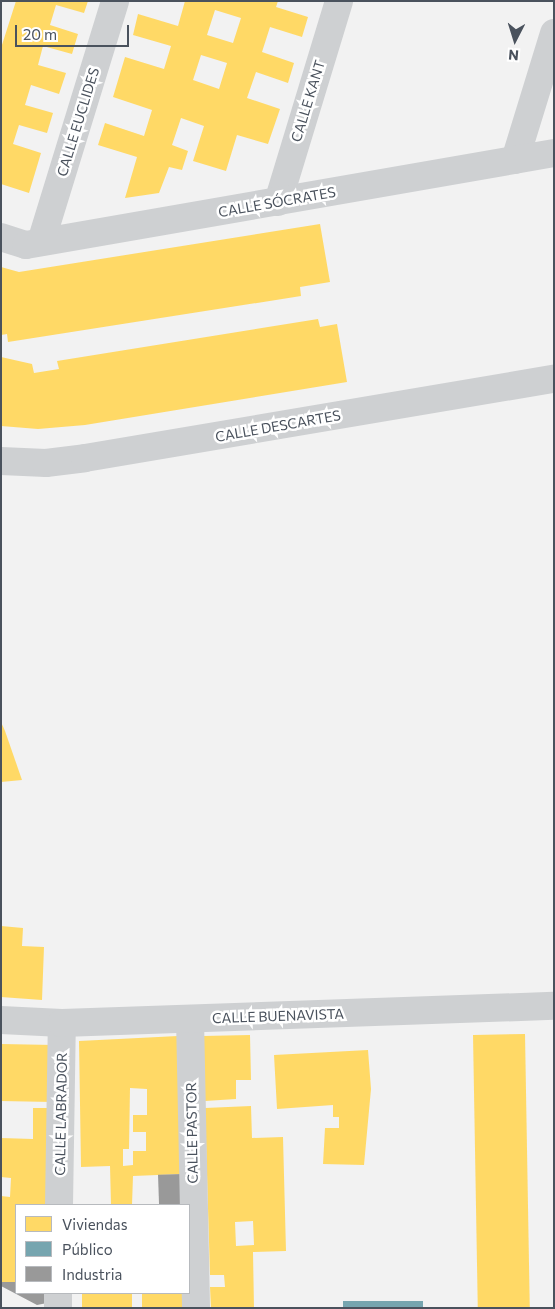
<!DOCTYPE html>
<html>
<head>
<meta charset="utf-8">
<style>
  body { margin:0 }
  #map { position:relative; width:555px; height:1309px; overflow:hidden; background:#f2f2f2; font-family:Commissioner,sans-serif }
  div>[style] { position:absolute }
  .homes>* { inset:0; background:#ffd966; transform-origin:0 0 }
  .public>* { inset:0; background:#76a5af; transform-origin:0 0 }
  .industry>* { inset:0; background:#999; transform-origin:0 0 }
  .minor>* { height:28px; margin:-14px; padding:0 14px; transform-origin:14px; border-radius:14px; background:#ced0d2 }
  .tertiary>* { height:28px; margin:-14px; padding:0 14px; transform-origin:14px; border-radius:14px; background:#ced0d2 }
  span { translate:-50% -50%; white-space:nowrap; text-align:center; line-height:1.15; -webkit-text-stroke:5px #fff; paint-order:stroke }
  .street-label { font-size:14px; color:#4a525d }
  .frame { position:absolute; inset:0; border:2px solid #4a525d; pointer-events:none }
  .legend { position:absolute; left:15px; top:1204px; width:175px; height:90px; box-sizing:border-box; background:#fff; border:1px solid #b7babe; margin:0; padding:6px 9px; list-style:none; font-size:15px; color:#4a525d }
  .legend li { display:flex; align-items:center; gap:10px; height:25px }
  .legend b { width:25px; border:1px solid #b7babe }
  .north { position:absolute; left:490px; top:15px; width:50px; height:50px; -webkit-text-stroke:4px #fff; paint-order:stroke; rotate:185deg; font-size:14px; font-weight:700; line-height:20px; text-align:center; color:#4a525d }
  .north::after { content:''; display:block; margin:auto; width:18px; height:22px; background:#4a525d; clip-path:polygon(50% 0,100% 100%,50% 72%,0 100%) }
  .scale { position:absolute; left:15px; top:25px; width:114px; height:22px; box-sizing:border-box; border:2px solid #4a525d; border-top:0; padding-left:6px; font-size:15px; line-height:18px; white-space:nowrap; color:#4a525d; -webkit-text-stroke:4px #fff; paint-order:stroke }
</style>
</head>
<body>
<div id="map">
  <div class="homes">
    <i style="clip-path:polygon(16px 1px,88px 1px,84px 13px,56px 5px,50px 25px,78px 34px,72px 54px,43px 46px,38px 65px,66px 73px,59px 94px,31px 85px,25px 105px,53px 113px,47px 133px,19px 125px,13px 144px,41px 153px,29px 193px,1px 184px,1px 48px)"></i>
    <i style="clip-path:polygon(evenodd,185px 1px,278px 1px,276px 7px,308px 17px,302px 37px,270px 27px,262px 52px,294px 63px,288px 83px,256px 72px,247px 98px,280px 109px,268px 144px,237px 135px,226px 171px,193px 161px,204px 126px,181px 118px,172px 145px,188px 151px,182px 170px,169px 167px,159px 193px,125px 198px,137px 157px,98px 145px,105px 123px,144px 136px,152px 110px,113px 97px,125px 57px,164px 69px,171px 46px,133px 35px,138px 14px,178px 26px,185px 1px,215px 10px,241px 18px,233px 43px,207px 35px,215px 10px,185px 1px,201px 55px,227px 63px,219px 89px,193px 80px,201px 55px)"></i>
    <i style="clip-path:polygon(320px 224px,330px 282px,300px 287px,301px 296px,8px 342px,7px 334px,1px 335px,1px 267px,19px 272px)"></i>
    <i style="clip-path:polygon(318px 319px,320px 327px,337px 324px,347px 382px,85px 425px,38px 429px,1px 426px,1px 357px,32px 364px,34px 373px,59px 369px,57px 361px)"></i>
    <i style="clip-path:polygon(1px 722px,5px 731px,22px 780px,1px 782px)"></i>
    <i style="clip-path:polygon(1px 926px,23px 928px,22px 946px,44px 947px,42px 1000px,1px 997px)"></i>
    <i style="left:525px;top:1034px;width:274px;height:52px;rotate:89deg"></i>
    <i style="clip-path:polygon(250px 1035px,251px 1080px,236px 1080px,236px 1099px,205px 1101px,203px 1036px)"></i>
    <i style="clip-path:polygon(evenodd,178px 1036px,182px 1174px,133px 1176px,132px 1205px,111px 1205px,110px 1166px,81px 1167px,79px 1041px,178px 1036px,130px 1088px,147px 1089px,147px 1115px,133px 1115px,133px 1132px,146px 1132px,146px 1151px,133px 1151px,133px 1165px,123px 1166px,123px 1149px,129px 1149px,130px 1088px)"></i>
    <i style="left:1px;top:1044px;width:53px;height:57px;rotate:1deg"></i>
    <i style="clip-path:polygon(368px 1050px,371px 1089px,364px 1165px,323px 1164px,325px 1128px,339px 1128px,339px 1117px,333px 1117px,333px 1105px,277px 1109px,274px 1055px)"></i>
    <i style="clip-path:polygon(evenodd,251px 1106px,252px 1138px,283px 1137px,286px 1251px,253px 1252px,254px 1308px,211px 1308px,210px 1287px,225px 1287px,224px 1275px,210px 1275px,205px 1108px,251px 1106px,253px 1221px,254px 1245px,236px 1246px,235px 1222px,253px 1221px)"></i>
    <i style="clip-path:polygon(33px 1108px,51px 1108px,51px 1205px,16px 1205px,16px 1282px,1px 1282px,1px 1196px,10px 1197px,11px 1178px,1px 1177px,1px 1138px,33px 1139px)"></i>
    <i style="left:82px;top:1293px;width:50px;height:15px"></i>
    <i style="left:142px;top:1293px;width:42px;height:15px"></i>
  </div>
  <div class="public">
    <i style="left:343px;top:1301px;width:80px;height:7px"></i>
  </div>
  <div class="industry">
    <i style="left:182px;top:1174px;width:31px;height:24px;rotate:88deg"></i>
    <i style="clip-path:polygon(1px 1282px,16px 1282px,16px 1293px,51px 1293px,47px 1303px,37px 1305px,1px 1286px)"></i>
  </div>
  <div class="minor">
    <i style="left:515px;top:160px;width:133px;rotate:-72.9deg"></i>
    <i style="left:278px;top:202px;width:210px;rotate:-73.1deg"></i>
    <i style="left:1px;top:237px;width:26px;rotate:18deg"></i>
    <i style="left:26px;top:245px;width:536px;rotate:-9.88deg"></i>
    <i style="left:41px;top:242px;width:252px;rotate:-72.9deg"></i>
    <i style="left:1px;top:461px;width:45px;rotate:2.5deg"></i>
    <i style="left:46px;top:463px;width:39px;rotate:-7deg"></i>
    <i style="left:85px;top:458px;width:476px;rotate:-9.6deg"></i>
    <i style="left:190px;top:1019px;width:289px;rotate:88.8deg"></i>
    <i style="left:59px;top:1205px;width:182px;rotate:-89.1deg"></i>
    <i style="left:58px;top:1308px;width:15px;rotate:-90deg"></i>
  </div>
  <div class="tertiary">
    <i style="left:1px;top:1020px;width:61px;rotate:2.8deg"></i>
    <i style="left:62px;top:1023px;width:492px;rotate:-2deg"></i>
  </div>
  <div class="street-label">
    <span style="left:308px;top:101px;rotate:-73deg">CALLE KANT</span>
    <span style="left:78px;top:122px;rotate:-73deg">CALLE EUCLIDES</span>
    <span style="left:277px;top:202px;rotate:-10deg">CALLE SÓCRATES</span>
    <span style="left:278px;top:426px;rotate:-10deg">CALLE DESCARTES</span>
    <span style="left:278px;top:1016px;rotate:-2deg">CALLE BUENAVISTA</span>
    <span style="left:61px;top:1114px;rotate:-89deg">CALLE LABRADOR</span>
    <span style="left:192px;top:1133px;rotate:-91deg">CALLE PASTOR</span>
  </div>
  <div class="frame"></div>
  <ul class="legend">
  <li><b style="height:14px;background:#ffd966"></b>Viviendas</li>
  <li><b style="height:14px;background:#76a5af"></b>Público</li>
  <li><b style="height:14px;background:#999"></b>Industria</li>
  </ul>
  <div class="north">N</div>
  <div class="scale">20 m</div>
</div>
</body>
</html>
